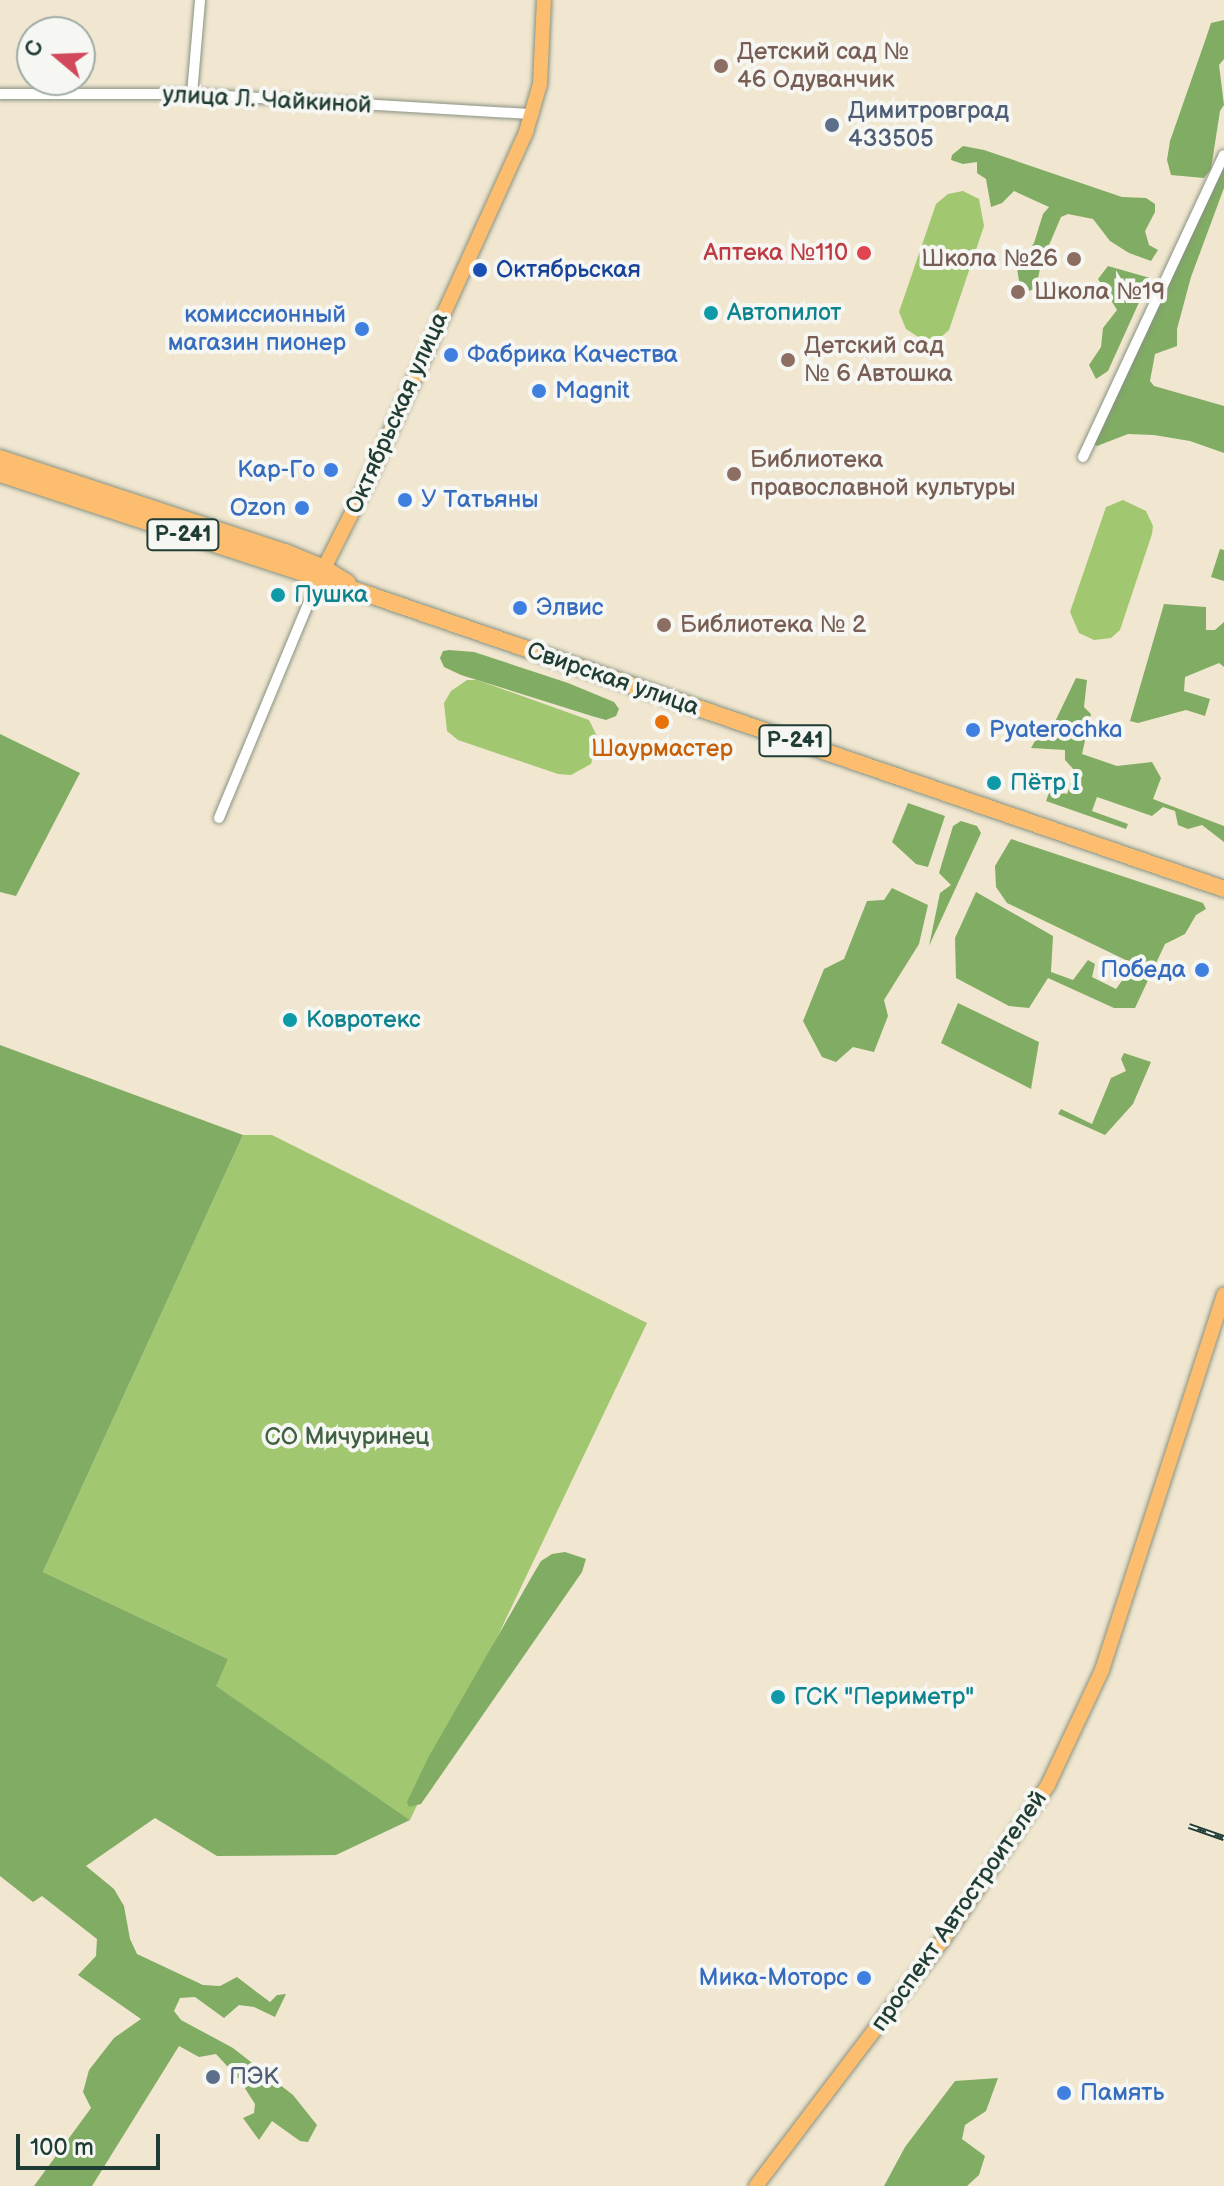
<!DOCTYPE html>
<html>
<head>
<meta charset="utf-8">
<style>
  body { margin:0 }
  #map { position:relative; width:1224px; height:2186px; overflow:hidden; background:#f1e7d0; font-family:"Balsamiq Sans",sans-serif }
  div>[style] { position:absolute }
  .green>* { inset:0; background:#a1c771 }
  .forest>* { inset:0; background:#80ac63 }
  .roads { filter:drop-shadow(0 0 2px #889282) drop-shadow(0 0 2px #889282) }
  .minor>* { height:10px; margin:-5px; padding:0 5px; transform-origin:5px; border-radius:5px; background:#fff }
  .major>* { height:14px; margin:-7px; padding:0 7px; transform-origin:7px; border-radius:7px; background:#fcbd6f }
  .highway>* { height:16px; margin:-8px; padding:0 8px; transform-origin:8px; border-radius:8px; background:#fcbd6f }
  .rail>* { height:6px; margin-top:-3px; transform-origin:0; background:repeating-linear-gradient(90deg,#f6f6f2 0 9px,#1f3d34 0 18px); box-sizing:border-box; border-block:2px solid #1f3d34 }
  .dots>* { width:22px; height:22px; translate:-50% -50%; box-sizing:border-box; border:4px solid #f6f6f2; border-radius:50% }
  span { translate:-50% -50%; white-space:nowrap; text-align:center; line-height:1.15; -webkit-text-stroke:8px #f6f6f2; paint-order:stroke }
  .shield-label span { padding:2px 6px; background:#f6f6f2; border:2px solid; border-radius:6px; -webkit-text-stroke-width:0 }
  .shield-label { font-size:22px; color:#1f3d34; font-weight:700 }
  .education-label { font-size:24px; color:#785e54 }
  .left { translate:0 -50%; text-align:left }
  .right { translate:-100% -50%; text-align:right }
  .street-label { font-size:24px; color:#1f3d34 }
  .service-label { font-size:24px; color:#4e5e75 }
  .health-label { font-size:24px; color:#be3a42 }
  .transit-label { font-size:24px; color:#164399 }
  .culture-label { font-size:24px; color:#0d838f }
  .shop-label { font-size:24px; color:#366cbe }
  .food-label { font-size:24px; color:#c56008 }
  .park-label { font-size:24px; color:#406043 }
  .north { position:absolute; left:16px; top:16px; width:80px; height:80px; box-sizing:border-box; background:#f6f6f2; border:2px solid #a0aca6; border-radius:50%; rotate:289deg; font-size:22px; font-weight:700; line-height:32px; text-align:center; color:#1f3d34 }
  .north::after { content:''; display:block; margin:auto; width:28px; height:36px; background:#d1495b; clip-path:polygon(50% 0,100% 100%,50% 72%,0 100%) }
  .scale { position:absolute; left:16px; top:2134px; width:144px; height:36px; box-sizing:border-box; border:4px solid #1f3d34; border-top:0; padding-left:10px; font-size:24px; line-height:28px; white-space:nowrap; color:#1f3d34; -webkit-text-stroke:6px #f6f6f2; paint-order:stroke }
</style>
</head>
<body>
<div id="map">
  <div class="green">
    <i style="clip-path:polygon(963px 191px,979px 199px,984px 226px,949px 330px,940px 338px,923px 340px,906px 329px,899px 312px,936px 204px,948px 194px)"></i>
    <i style="clip-path:polygon(1123px 500px,1146px 511px,1153px 526px,1152px 534px,1120px 630px,1111px 638px,1094px 640px,1079px 633px,1070px 612px,1106px 507px)"></i>
    <i style="clip-path:polygon(467px 680px,477px 680px,589px 720px,598px 738px,591px 764px,571px 775px,558px 774px,458px 740px,447px 731px,444px 703px,451px 691px)"></i>
    <i style="clip-path:polygon(243px 1135px,272px 1135px,647px 1323px,410px 1820px,215px 1686px,228px 1659px,43px 1572px)"></i>
  </div>
  <div class="forest">
    <i style="clip-path:polygon(1224px 20px,1224px 59px,1219px 65px,1224px 105px,1220px 111px,1211px 169px,1204px 178px,1171px 175px,1167px 160px,1170px 141px,1206px 38px,1211px 23px)"></i>
    <i style="clip-path:polygon(963px 146px,984px 150px,1122px 197px,1146px 198px,1155px 204px,1155px 212px,1145px 231px,1149px 245px,1158px 250px,1151px 261px,1129px 253px,1110px 241px,1093px 219px,1068px 214px,1061px 217px,1041px 264px,1036px 288px,1029px 291px,1019px 281px,1017px 268px,1034px 243px,1043px 214px,1049px 207px,1014px 191px,1002px 203px,991px 207px,986px 179px,977px 173px,977px 162px,963px 164px,951px 160px,952px 155px)"></i>
    <i style="clip-path:polygon(1224px 167px,1224px 188px,1191px 277px,1177px 329px,1177px 346px,1155px 354px,1150px 381px,1154px 386px,1224px 406px,1224px 453px,1190px 441px,1154px 435px,1128px 434px,1097px 446px,1093px 444px)"></i>
    <i style="clip-path:polygon(1108px 266px,1150px 278px,1108px 371px,1096px 379px,1089px 365px,1101px 347px,1103px 328px,1117px 310px,1098px 279px)"></i>
    <i style="clip-path:polygon(1220px 549px,1224px 550px,1224px 581px,1211px 577px)"></i>
    <i style="clip-path:polygon(1164px 604px,1206px 607px,1206px 630px,1215px 630px,1224px 622px,1224px 667px,1219px 663px,1185px 677px,1184px 691px,1210px 699px,1205px 716px,1186px 710px,1138px 723px,1130px 721px)"></i>
    <i style="clip-path:polygon(449px 650px,474px 652px,568px 683px,614px 702px,619px 709px,616px 716px,606px 720px,595px 717px,461px 675px,444px 667px,440px 658px,443px 651px)"></i>
    <i style="clip-path:polygon(1076px 678px,1087px 680px,1084px 707px,1091px 714px,1082px 754px,1117px 766px,1152px 762px,1161px 778px,1153px 799px,1224px 826px,1224px 842px,1202px 825px,1188px 829px,1178px 825px,1175px 811px,1163px 807px,1152px 816px,1097px 797px,1092px 811px,1128px 824px,1126px 829px,1046px 801px,1050px 790px,1067px 794px,1075px 771px,1065px 760px,1065px 750px,1031px 748px,1040px 732px,1051px 730px)"></i>
    <i style="clip-path:polygon(0 734px,80px 773px,16px 896px,0 892px)"></i>
    <i style="clip-path:polygon(908px 803px,945px 816px,928px 867px,916px 864px,892px 842px)"></i>
    <i style="clip-path:polygon(961px 821px,977px 826px,981px 833px,929px 946px,940px 893px,951px 885px,939px 873px,953px 826px)"></i>
    <i style="clip-path:polygon(1011px 839px,1203px 903px,1206px 909px,1196px 915px,1185px 934px,1165px 944px,1135px 1008px,1114px 1008px,1048px 978px,1029px 1008px,1009px 1006px,956px 978px,955px 938px,976px 892px,1053px 936px,1051px 972px,1073px 980px,1088px 960px,1095px 964px,1092px 977px,1116px 989px,1134px 964px,1007px 903px,996px 887px,995px 866px)"></i>
    <i style="clip-path:polygon(892px 888px,928px 905px,919px 944px,884px 1000px,888px 1016px,874px 1052px,853px 1047px,836px 1062px,822px 1057px,803px 1021px,824px 969px,844px 959px,867px 901px,884px 900px)"></i>
    <i style="clip-path:polygon(958px 1003px,1039px 1042px,1031px 1089px,941px 1043px)"></i>
    <i style="clip-path:polygon(0 1045px,243px 1135px,43px 1572px,228px 1659px,216px 1686px,410px 1820px,336px 1855px,217px 1856px,155px 1818px,86px 1866px,114px 1889px,124px 1906px,130px 1939px,137px 1954px,203px 1985px,220px 1986px,237px 1977px,270px 2002px,277px 1995px,286px 1994px,275px 2017px,254px 2007px,239px 2005px,224px 2018px,195px 1997px,180px 1998px,174px 2011px,181px 2020px,233px 2048px,293px 2095px,317px 2125px,308px 2142px,300px 2141px,272px 2121px,259px 2140px,243px 2118px,254px 2113px,255px 2104px,239px 2079px,216px 2054px,199px 2057px,179px 2046px,92px 2186px,34px 2186px,91px 2108px,83px 2092px,89px 2070px,114px 2038px,141px 2019px,78px 1975px,96px 1956px,97px 1939px,42px 1896px,33px 1902px,0 1876px)"></i>
    <i style="clip-path:polygon(1124px 1053px,1151px 1062px,1133px 1104px,1105px 1135px,1058px 1114px,1061px 1109px,1092px 1124px,1111px 1078px,1126px 1071px,1121px 1059px)"></i>
    <i style="clip-path:polygon(565px 1552px,586px 1559px,582px 1572px,421px 1804px,409px 1807px,407px 1802px,428px 1758px,531px 1578px,541px 1561px,552px 1554px)"></i>
    <i style="clip-path:polygon(998px 2078px,986px 2111px,965px 2125px,962px 2139px,985px 2156px,979px 2175px,967px 2186px,884px 2186px,905px 2147px,955px 2081px)"></i>
  </div>
  <div class="roads">
    <div class="minor">
      <i style="left:0;top:94px;width:192px"></i>
      <i style="left:192px;top:94px;width:342px;rotate:3.4deg"></i>
      <i style="left:192px;top:94px;width:94px;rotate:-85.1deg"></i>
      <i style="left:1083px;top:457px;width:333px;rotate:-65deg"></i>
      <i style="left:219px;top:818px;width:258px;rotate:-67.4deg"></i>
    </div>
    <div class="major">
      <i style="left:320px;top:576px;width:102px;rotate:-63.2deg"></i>
      <i style="left:366px;top:485px;width:388px;rotate:-65.6deg"></i>
      <i style="left:526px;top:132px;width:50px;rotate:-73.7deg"></i>
      <i style="left:540px;top:84px;width:84px;rotate:-87.3deg"></i>
      <i style="left:756px;top:2186px;width:311px;rotate:-52.8deg"></i>
      <i style="left:944px;top:1938px;width:185px;rotate:-55.8deg"></i>
      <i style="left:1048px;top:1785px;width:127px;rotate:-64.8deg"></i>
      <i style="left:1102px;top:1670px;width:395px;rotate:-72deg"></i>
    </div>
    <div class="highway">
      <i style="left:0;top:458px;width:300px;rotate:18.3deg"></i>
      <i style="left:285px;top:552px;width:42px;rotate:22.3deg"></i>
      <i style="left:324px;top:568px;width:28px;rotate:32deg"></i>
      <i style="left:0;top:474px;width:386px;rotate:18.1deg"></i>
      <i style="left:367px;top:594px;width:906px;rotate:18.99deg"></i>
    </div>
  </div>
  <div class="rail">
    <i style="left:1189px;top:1826px;width:37px;rotate:19deg"></i>
  </div>
  <div class="dots">
    <i style="left:721px;top:66px;background:#8d6e63"></i>
    <i style="left:832px;top:125px;background:#5c6f8a"></i>
    <i style="left:864px;top:253px;background:#e0444e"></i>
    <i style="left:1074px;top:259px;background:#8d6e63"></i>
    <i style="left:480px;top:270px;background:#1a4fb4"></i>
    <i style="left:1018px;top:292px;background:#8d6e63"></i>
    <i style="left:711px;top:313px;background:#0f9aa8"></i>
    <i style="left:362px;top:329px;background:#3f7fe0"></i>
    <i style="left:451px;top:355px;background:#3f7fe0"></i>
    <i style="left:788px;top:360px;background:#8d6e63"></i>
    <i style="left:539px;top:391px;background:#3f7fe0"></i>
    <i style="left:331px;top:470px;background:#3f7fe0"></i>
    <i style="left:734px;top:474px;background:#8d6e63"></i>
    <i style="left:405px;top:500px;background:#3f7fe0"></i>
    <i style="left:302px;top:508px;background:#3f7fe0"></i>
    <i style="left:278px;top:595px;background:#0f9aa8"></i>
    <i style="left:520px;top:608px;background:#3f7fe0"></i>
    <i style="left:664px;top:625px;background:#8d6e63"></i>
    <i style="left:662px;top:722px;background:#e8710a"></i>
    <i style="left:973px;top:730px;background:#3f7fe0"></i>
    <i style="left:994px;top:783px;background:#0f9aa8"></i>
    <i style="left:1202px;top:970px;background:#3f7fe0"></i>
    <i style="left:290px;top:1020px;background:#0f9aa8"></i>
    <i style="left:778px;top:1697px;background:#0f9aa8"></i>
    <i style="left:864px;top:1978px;background:#3f7fe0"></i>
    <i style="left:213px;top:2077px;background:#5c6f8a"></i>
    <i style="left:1064px;top:2093px;background:#3f7fe0"></i>
  </div>
  <div class="shield-label">
    <span style="left:183px;top:535px">Р-241</span>
    <span style="left:795px;top:741px">Р-241</span>
  </div>
  <div class="education-label">
    <span class="left" style="left:737px;top:66px">Детский сад №<br>46 Одуванчик</span>
    <span class="right" style="left:1058px;top:259px">Школа №26</span>
    <span class="left" style="left:1034px;top:292px">Школа №19</span>
    <span class="left" style="left:804px;top:360px">Детский сад<br>№ 6 Автошка</span>
    <span class="left" style="left:750px;top:474px">Библиотека<br>православной культуры</span>
    <span class="left" style="left:680px;top:625px">Библиотека № 2</span>
  </div>
  <div class="street-label">
    <span style="left:267px;top:100px;rotate:3deg">улица Л. Чайкиной</span>
    <span style="left:397px;top:413px;rotate:-66deg">Октябрьская улица</span>
    <span style="left:613px;top:679px;rotate:19deg">Свирская улица</span>
    <span style="left:959px;top:1911px;rotate:-55deg">проспект Автостроителей</span>
  </div>
  <div class="service-label">
    <span class="left" style="left:848px;top:125px">Димитровград<br>433505</span>
    <span class="left" style="left:229px;top:2077px">ПЭК</span>
  </div>
  <div class="health-label">
    <span class="right" style="left:848px;top:253px">Аптека №110</span>
  </div>
  <div class="transit-label">
    <span class="left" style="left:496px;top:270px">Октябрьская</span>
  </div>
  <div class="culture-label">
    <span class="left" style="left:727px;top:313px">Автопилот</span>
    <span class="left" style="left:294px;top:595px">Пушка</span>
    <span class="left" style="left:1010px;top:783px">Пётр I</span>
    <span class="left" style="left:306px;top:1020px">Ковротекс</span>
    <span class="left" style="left:794px;top:1697px">ГСК "Периметр"</span>
  </div>
  <div class="shop-label">
    <span class="right" style="left:346px;top:329px">комиссионный<br>магазин пионер</span>
    <span class="left" style="left:467px;top:355px">Фабрика Качества</span>
    <span class="left" style="left:555px;top:391px">Magnit</span>
    <span class="right" style="left:315px;top:470px">Кар-Го</span>
    <span class="left" style="left:421px;top:500px">У Татьяны</span>
    <span class="right" style="left:286px;top:508px">Ozon</span>
    <span class="left" style="left:536px;top:608px">Элвис</span>
    <span class="left" style="left:989px;top:730px">Pyaterochka</span>
    <span class="right" style="left:1186px;top:970px">Победа</span>
    <span class="right" style="left:848px;top:1978px">Мика-Моторс</span>
    <span class="left" style="left:1080px;top:2093px">Память</span>
  </div>
  <div class="food-label">
    <span style="left:662px;top:749px">Шаурмастер</span>
  </div>
  <div class="park-label">
    <span style="left:347px;top:1437px">СО Мичуринец</span>
  </div>
  <div class="north">С</div>
  <div class="scale">100 m</div>
</div>
</body>
</html>
